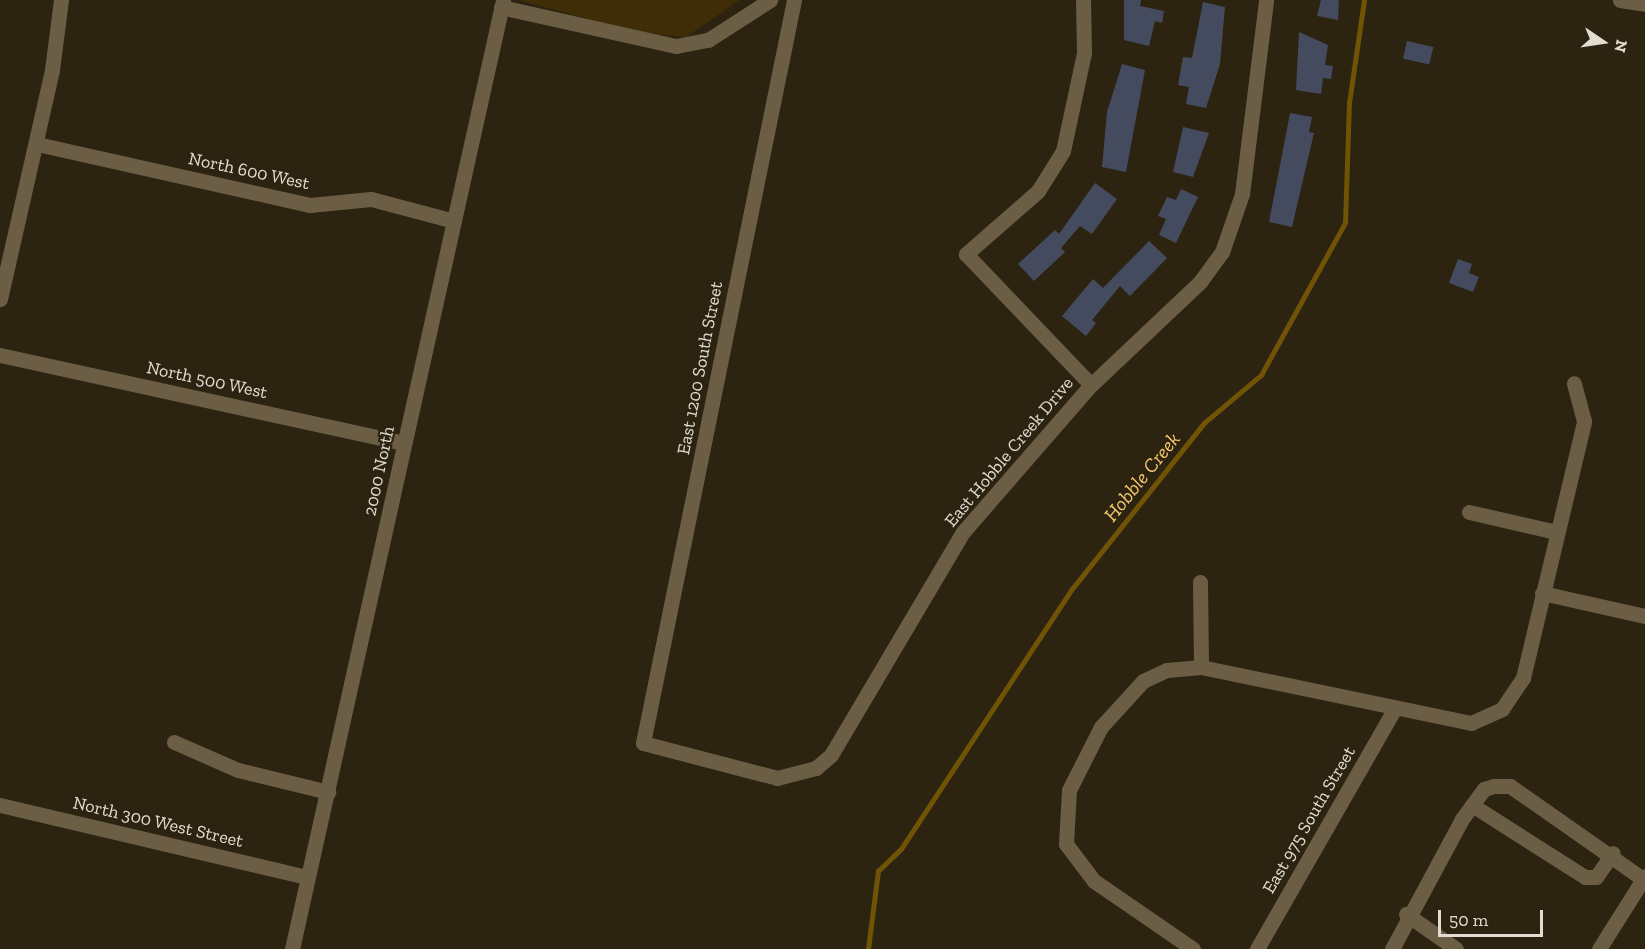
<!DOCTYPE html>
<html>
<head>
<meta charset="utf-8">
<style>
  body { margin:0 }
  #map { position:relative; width:1645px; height:949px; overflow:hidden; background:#2c2311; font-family:"Zilla Slab",serif }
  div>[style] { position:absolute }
  .green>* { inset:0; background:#3e2d06 }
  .stream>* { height:4.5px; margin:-2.25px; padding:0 2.25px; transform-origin:2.25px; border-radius:2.25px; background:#715306 }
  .building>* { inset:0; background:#454b5e; transform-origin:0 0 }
  .minor>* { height:15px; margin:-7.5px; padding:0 7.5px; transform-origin:7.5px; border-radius:7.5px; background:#6b5e45 }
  span { translate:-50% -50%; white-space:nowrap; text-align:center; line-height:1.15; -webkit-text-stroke:4.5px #2c2311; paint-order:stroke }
  .street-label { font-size:18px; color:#e2dcd1 }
  .water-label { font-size:20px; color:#f7c96d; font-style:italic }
  .north { position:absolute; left:1573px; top:12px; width:60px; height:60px; -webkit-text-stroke:4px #2c2311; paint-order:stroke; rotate:103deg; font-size:16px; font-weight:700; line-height:24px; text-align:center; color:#e2dcd1 }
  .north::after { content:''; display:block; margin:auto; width:21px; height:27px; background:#e2dcd1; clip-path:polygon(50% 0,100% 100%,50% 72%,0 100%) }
  .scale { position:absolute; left:1438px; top:910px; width:105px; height:27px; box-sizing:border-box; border:3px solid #e2dcd1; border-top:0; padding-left:8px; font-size:18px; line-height:21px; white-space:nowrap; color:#e2dcd1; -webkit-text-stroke:4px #2c2311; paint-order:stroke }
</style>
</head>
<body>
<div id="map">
  <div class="green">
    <i style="clip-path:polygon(518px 0,740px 0,686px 37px,641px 33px)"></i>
  </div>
  <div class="stream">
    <i style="left:868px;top:949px;width:79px;rotate:-82.7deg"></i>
    <i style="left:878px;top:871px;width:32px;rotate:-44deg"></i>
    <i style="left:901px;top:849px;width:311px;rotate:-56.7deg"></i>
    <i style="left:1072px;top:589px;width:212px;rotate:-51.5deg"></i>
    <i style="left:1204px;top:423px;width:75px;rotate:-40.1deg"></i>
    <i style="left:1261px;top:375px;width:174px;rotate:-61.1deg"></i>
    <i style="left:1345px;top:223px;width:120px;rotate:-88.1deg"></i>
    <i style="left:1349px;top:103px;width:104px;rotate:-81.7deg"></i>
  </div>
  <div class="building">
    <i style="clip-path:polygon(1124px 0,1141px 0,1140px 6px,1164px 11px,1162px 23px,1155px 21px,1149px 46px,1124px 40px)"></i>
    <i style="clip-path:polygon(1321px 0,1339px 0,1338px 20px,1317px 16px)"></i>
    <i style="clip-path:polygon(1203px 2px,1225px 7px,1220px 64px,1206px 108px,1186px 104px,1189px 87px,1178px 85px,1183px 57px,1192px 58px)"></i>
    <i style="clip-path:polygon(1299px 32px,1328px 45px,1325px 65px,1333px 66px,1331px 79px,1323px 78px,1321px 94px,1296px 90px)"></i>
    <i style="left:1407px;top:41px;width:27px;height:18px;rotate:13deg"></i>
    <i style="clip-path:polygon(1122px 64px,1145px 70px,1126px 172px,1102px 167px,1107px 112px)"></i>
    <i style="clip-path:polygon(1290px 113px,1312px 117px,1309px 132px,1314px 133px,1292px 227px,1269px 222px)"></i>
    <i style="clip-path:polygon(1183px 127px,1209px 133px,1193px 177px,1173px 172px)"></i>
    <i style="clip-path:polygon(1095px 183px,1117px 199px,1092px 234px,1080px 226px,1061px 248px,1065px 252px,1034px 281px,1018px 264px,1055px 230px,1059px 234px)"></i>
    <i style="clip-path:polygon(1181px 189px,1198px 197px,1176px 243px,1159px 235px,1166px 219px,1158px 216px,1167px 197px,1176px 200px)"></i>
    <i style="clip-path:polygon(1149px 241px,1167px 258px,1130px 296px,1120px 286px,1092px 320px,1096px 323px,1086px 336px,1062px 316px,1093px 279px,1103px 288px)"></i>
    <i style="clip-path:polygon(1458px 259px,1472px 264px,1469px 273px,1479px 277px,1473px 292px,1449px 283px)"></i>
  </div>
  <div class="minor">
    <i style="left:794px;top:0;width:758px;rotate:101.49deg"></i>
    <i style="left:643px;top:743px;width:138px;rotate:14.6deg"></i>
    <i style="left:777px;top:778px;width:40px;rotate:-14.4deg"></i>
    <i style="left:816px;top:768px;width:20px;rotate:-41deg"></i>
    <i style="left:831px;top:755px;width:259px;rotate:-59.4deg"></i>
    <i style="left:963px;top:532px;width:195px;rotate:-49deg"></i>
    <i style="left:1091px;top:385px;width:150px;rotate:-43.4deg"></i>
    <i style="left:1200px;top:282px;width:37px;rotate:-54deg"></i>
    <i style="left:1222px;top:252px;width:61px;rotate:-71deg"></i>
    <i style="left:1242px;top:194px;width:195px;rotate:-82.9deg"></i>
    <i style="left:1083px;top:0;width:53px;rotate:88.9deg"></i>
    <i style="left:1084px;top:53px;width:100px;rotate:102.1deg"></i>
    <i style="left:1063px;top:151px;width:47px;rotate:122deg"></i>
    <i style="left:1038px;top:191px;width:96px;rotate:138.8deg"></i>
    <i style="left:966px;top:254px;width:181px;rotate:46.3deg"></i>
    <i style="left:1620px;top:0;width:25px;rotate:9deg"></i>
    <i style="left:501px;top:7px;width:179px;rotate:12.6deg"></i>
    <i style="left:676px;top:46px;width:33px;rotate:-11deg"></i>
    <i style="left:708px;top:40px;width:74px;rotate:-32.8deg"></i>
    <i style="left:37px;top:144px;width:280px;rotate:12.6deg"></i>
    <i style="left:310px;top:205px;width:61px;rotate:-5.6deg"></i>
    <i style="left:371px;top:199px;width:86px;rotate:14.8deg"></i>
    <i style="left:0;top:299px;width:235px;rotate:-77.2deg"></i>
    <i style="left:52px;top:70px;width:71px;rotate:-82.7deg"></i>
    <i style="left:0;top:355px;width:414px;rotate:12.3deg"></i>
    <i style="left:1469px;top:512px;width:89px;rotate:12.9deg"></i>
    <i style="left:1200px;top:582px;width:85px;rotate:89.3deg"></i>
    <i style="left:1542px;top:593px;width:106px;rotate:12.6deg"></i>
    <i style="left:174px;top:742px;width:70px;rotate:23.6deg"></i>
    <i style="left:238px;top:770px;width:93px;rotate:13.7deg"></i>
    <i style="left:0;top:805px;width:315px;rotate:13.2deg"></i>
    <i style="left:1472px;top:805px;width:134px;rotate:32.5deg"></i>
    <i style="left:1585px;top:877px;width:11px"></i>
    <i style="left:1596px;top:877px;width:29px;rotate:-55deg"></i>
    <i style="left:1406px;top:914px;width:61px;rotate:35deg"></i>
    <i style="left:292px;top:949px;width:972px;rotate:-77.46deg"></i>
    <i style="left:1193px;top:949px;width:120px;rotate:-145.5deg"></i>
    <i style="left:1094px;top:881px;width:46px;rotate:-127.1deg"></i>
    <i style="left:1066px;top:844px;width:54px;rotate:-86.8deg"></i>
    <i style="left:1069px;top:790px;width:71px;rotate:-63.1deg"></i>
    <i style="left:1101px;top:727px;width:62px;rotate:-47.6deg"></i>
    <i style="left:1143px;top:681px;width:26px;rotate:-25deg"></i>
    <i style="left:1167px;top:670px;width:34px;rotate:-5deg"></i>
    <i style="left:1201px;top:667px;width:276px;rotate:11.7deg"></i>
    <i style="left:1471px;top:723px;width:34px;rotate:-24deg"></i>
    <i style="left:1502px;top:709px;width:37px;rotate:-56deg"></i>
    <i style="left:1523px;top:678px;width:264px;rotate:-76.6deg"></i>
    <i style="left:1584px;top:421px;width:39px;rotate:-105deg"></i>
    <i style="left:1257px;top:949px;width:275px;rotate:-60.2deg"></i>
    <i style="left:1392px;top:949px;width:148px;rotate:-61.7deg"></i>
    <i style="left:1462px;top:819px;width:37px;rotate:-54deg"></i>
    <i style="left:1484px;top:789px;width:10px;rotate:-17deg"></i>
    <i style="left:1494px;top:786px;width:16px"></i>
    <i style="left:1510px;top:786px;width:162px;rotate:35deg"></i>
    <i style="left:1599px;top:949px;width:86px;rotate:-57.8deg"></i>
  </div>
  <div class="street-label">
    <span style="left:249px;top:171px;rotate:12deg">North 600 West</span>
    <span style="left:700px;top:368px;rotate:-79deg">East 1200 South Street</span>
    <span style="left:207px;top:380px;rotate:12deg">North 500 West</span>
    <span style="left:1009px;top:452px;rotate:-50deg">East Hobble Creek Drive</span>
    <span style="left:379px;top:471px;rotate:-78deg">2000 North</span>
    <span style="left:1309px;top:820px;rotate:-60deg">East 975 South Street</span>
    <span style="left:158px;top:822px;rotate:13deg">North 300 West Street</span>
  </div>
  <div class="water-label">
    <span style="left:1142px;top:477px;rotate:-51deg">Hobble Creek</span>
  </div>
  <div class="north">N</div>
  <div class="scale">50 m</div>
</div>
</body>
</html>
